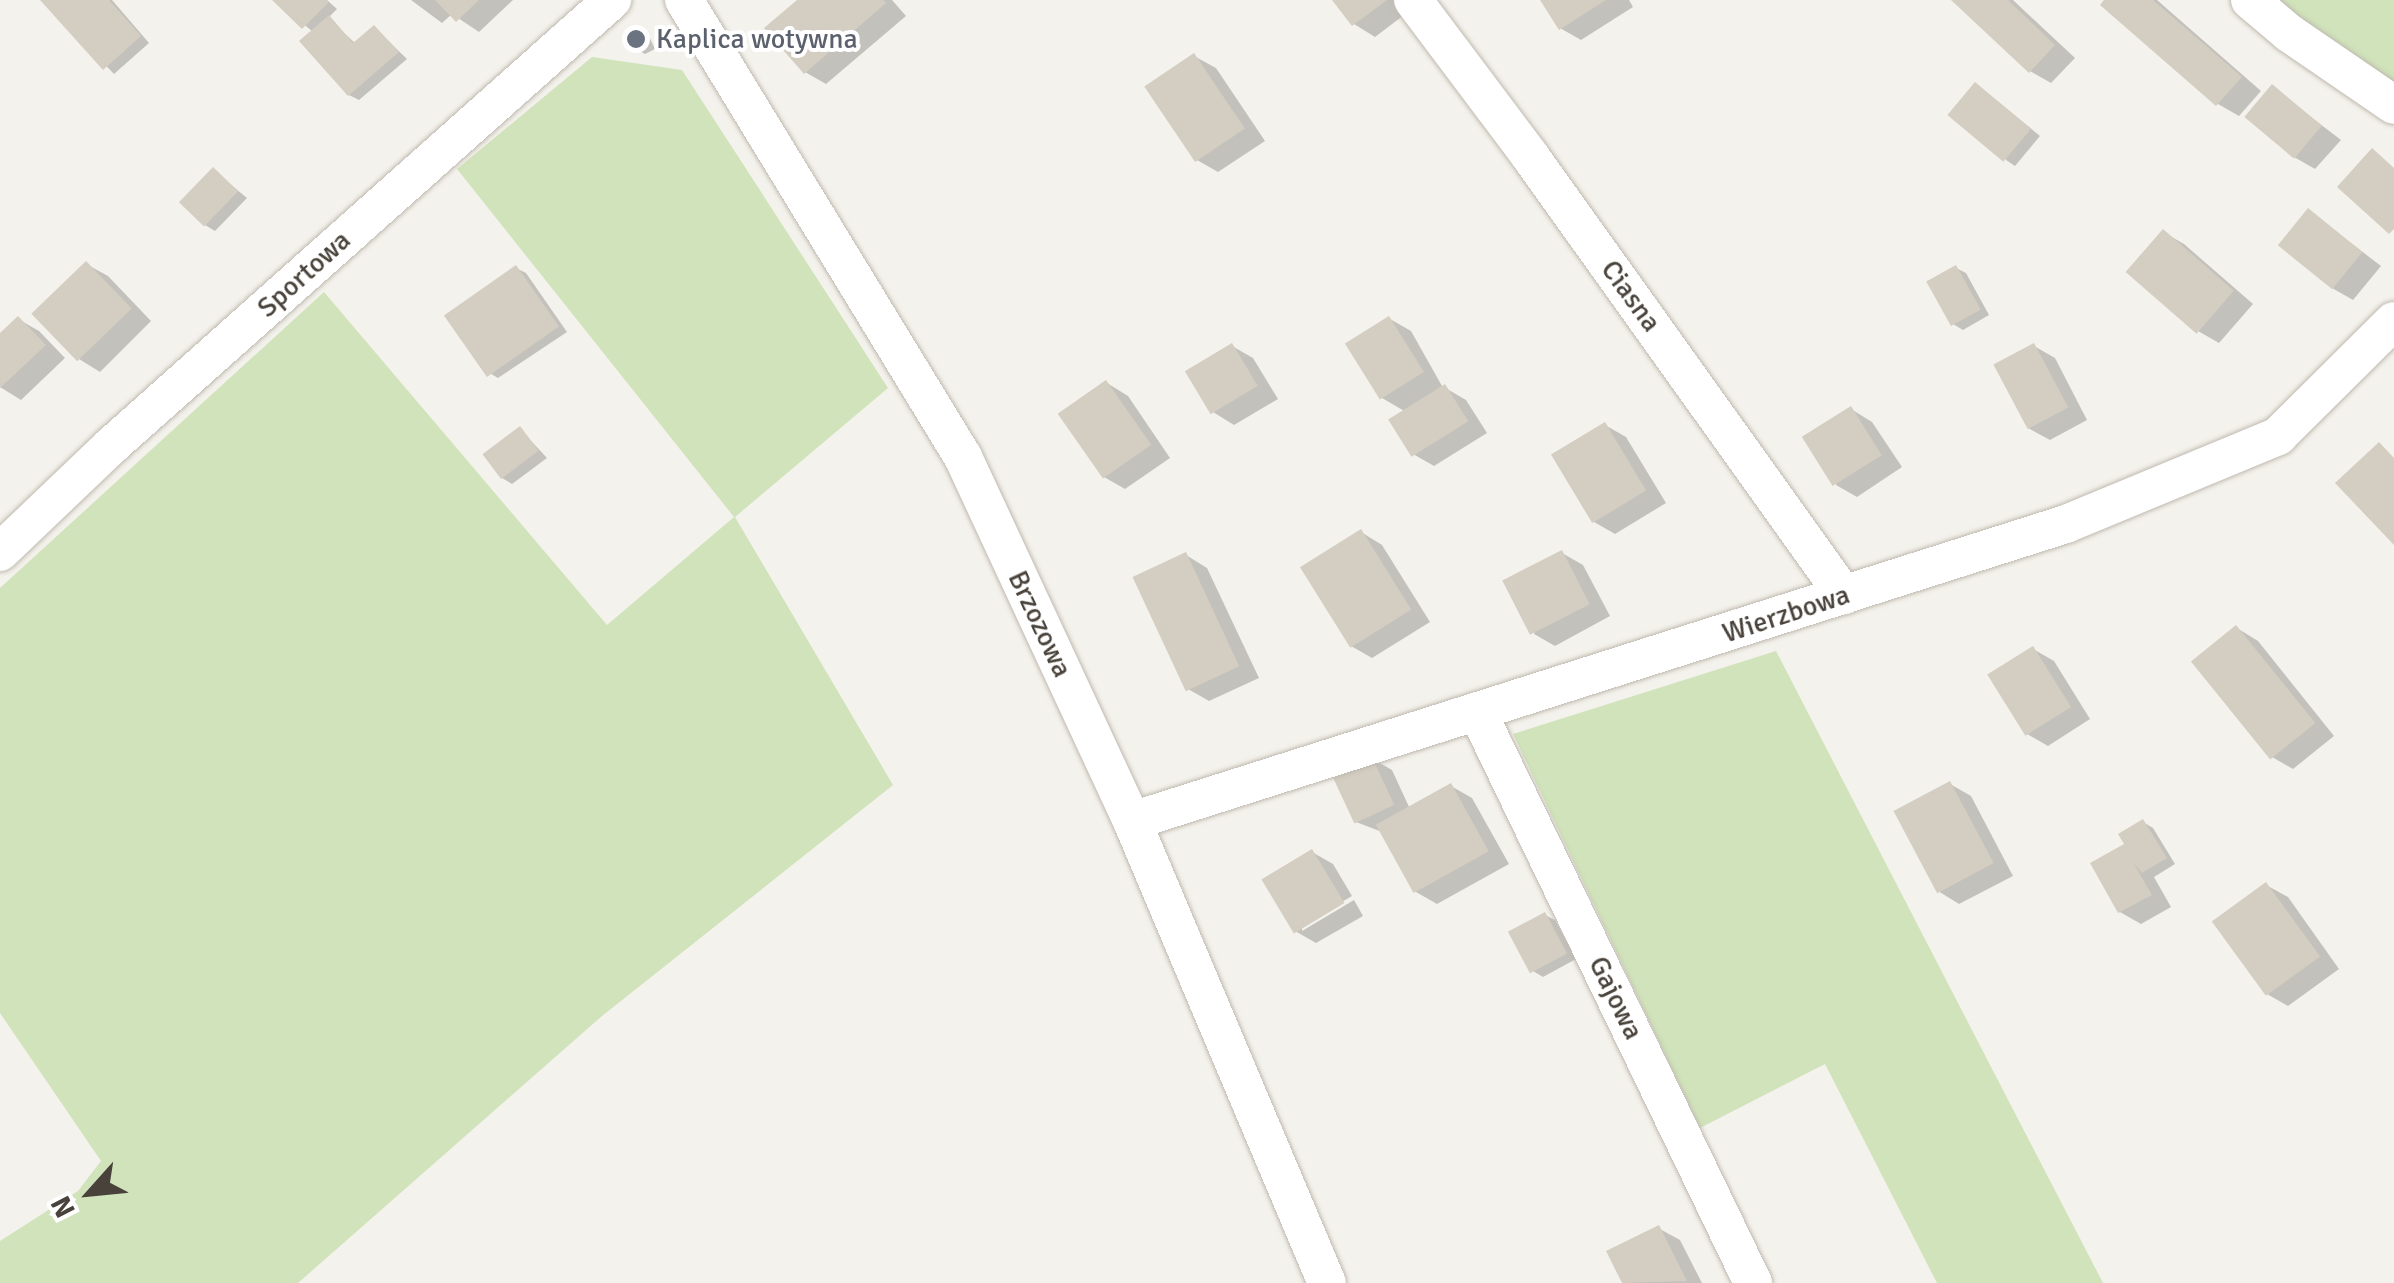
<!DOCTYPE html>
<html>
<head>
<meta charset="utf-8">
<style>
  body { margin:0 }
  #map { position:relative; width:2394px; height:1283px; overflow:hidden; background:#f4f2ec; font-family:Signika,sans-serif }
  div>[style] { position:absolute }
  .green>* { inset:0; background:#d0e3ba }
  .shadow>* { inset:0; background:#0003 }
  .building>* { inset:0; background:#d4cdc2; transform-origin:0 0 }
  .roads { filter:drop-shadow(0 0 2px #bfb9af) drop-shadow(0 0 2px #bfb9af) }
  .street>* { height:38px; margin:-19px; padding:0 19px; transform-origin:19px; border-radius:19px; background:#fff }
  .dots>* { width:28px; height:28px; translate:-50% -50%; box-sizing:border-box; border:5px solid #fff; border-radius:50% }
  span { translate:-50% -50%; white-space:nowrap; text-align:center; line-height:1.15; -webkit-text-stroke:8px #fff; paint-order:stroke }
  .worship-label { font-size:28px; color:#5b616d }
  .left { translate:0 -50%; text-align:left }
  .street-label { font-size:28px; color:#48423a }
  .north { position:absolute; left:40px; top:1143px; width:100px; height:100px; -webkit-text-stroke:8px #fff; paint-order:stroke; rotate:243deg; font-size:28px; font-weight:700; line-height:40px; text-align:center; color:#48423a }
  .north::after { content:''; display:block; margin:auto; width:35px; height:45px; background:#48423a; clip-path:polygon(50% 0,100% 100%,50% 72%,0 100%) }
</style>
</head>
<body>
<div id="map">
  <div class="green">
    <i style="clip-path:polygon(2277px 0,2394px 0,2394px 83px,2312px 30px)"></i>
    <i style="clip-path:polygon(592px 57px,682px 70px,888px 388px,735px 517px,893px 785px,602px 1016px,298px 1283px,0 1283px,0 1241px,78px 1191px,101px 1161px,0 1013px,0 588px,324px 292px,607px 625px,734px 517px,457px 169px)"></i>
    <i style="clip-path:polygon(1776px 651px,2004px 1092px,2103px 1283px,1937px 1283px,1825px 1064px,1700px 1128px,1513px 734px)"></i>
  </div>
  <div class="shadow">
    <i style="clip-path:polygon(43px 0,112px 0,149px 43px,114px 74px)"></i>
    <i style="clip-path:polygon(275px 0,327px 0,337px 9px,328px 18px,356px 44px,375px 28px,407px 59px,359px 100px,349px 95px,313px 32px)"></i>
    <i style="clip-path:polygon(411px 0,513px 0,479px 32px,452px 14px,442px 23px)"></i>
    <i style="clip-path:polygon(801px 0,892px 0,906px 16px,826px 84px,805px 72px)"></i>
    <i style="clip-path:polygon(1335px 0,1399px 0,1408px 12px,1375px 37px,1354px 24px)"></i>
    <i style="clip-path:polygon(1543px 0,1629px 0,1633px 7px,1581px 40px,1560px 28px)"></i>
    <i style="clip-path:polygon(1955px 0,2013px 0,2075px 58px,2051px 83px,2030px 71px)"></i>
    <i style="clip-path:polygon(2108px 0,2157px 0,2261px 91px,2239px 116px,2218px 104px)"></i>
    <i style="clip-path:polygon(639px 30px,649px 36px,655px 49px,645px 54px,635px 48px)"></i>
    <i style="clip-path:polygon(1194px 56px,1216px 68px,1265px 141px,1218px 172px,1197px 160px)"></i>
    <i style="clip-path:polygon(2272px 87px,2341px 140px,2315px 169px,2294px 157px)"></i>
    <i style="clip-path:polygon(1985px 91px,2040px 136px,2015px 166px,2006px 160px)"></i>
    <i style="clip-path:polygon(213px 170px,247px 198px,215px 231px,205px 225px)"></i>
    <i style="clip-path:polygon(2309px 211px,2381px 266px,2353px 300px,2332px 288px)"></i>
    <i style="clip-path:polygon(2163px 232px,2184px 244px,2253px 304px,2219px 343px,2198px 331px)"></i>
    <i style="clip-path:polygon(86px 264px,108px 276px,151px 321px,100px 372px,79px 359px)"></i>
    <i style="clip-path:polygon(516px 268px,526px 273px,567px 332px,498px 378px,488px 372px)"></i>
    <i style="clip-path:polygon(1956px 268px,1966px 273px,1989px 315px,1963px 330px,1953px 324px)"></i>
    <i style="clip-path:polygon(18px 319px,39px 331px,65px 358px,21px 400px,0 387px,0 336px)"></i>
    <i style="clip-path:polygon(1390px 319px,1411px 331px,1442px 386px,1466px 400px,1487px 433px,1434px 466px,1413px 454px,1406px 412px,1382px 398px)"></i>
    <i style="clip-path:polygon(1232px 346px,1253px 358px,1278px 399px,1234px 425px,1213px 412px)"></i>
    <i style="clip-path:polygon(2034px 346px,2055px 358px,2087px 420px,2050px 440px,2028px 428px)"></i>
    <i style="clip-path:polygon(1107px 383px,1128px 396px,1170px 458px,1125px 489px,1104px 477px)"></i>
    <i style="clip-path:polygon(1851px 409px,1872px 422px,1902px 467px,1857px 497px,1836px 485px)"></i>
    <i style="clip-path:polygon(1605px 425px,1626px 437px,1666px 503px,1615px 534px,1594px 522px)"></i>
    <i style="clip-path:polygon(520px 429px,547px 458px,512px 484px,502px 478px)"></i>
    <i style="clip-path:polygon(1361px 532px,1382px 545px,1430px 622px,1372px 658px,1351px 646px)"></i>
    <i style="clip-path:polygon(1562px 553px,1583px 565px,1610px 616px,1555px 646px,1534px 634px)"></i>
    <i style="clip-path:polygon(1186px 555px,1207px 568px,1259px 678px,1209px 701px,1188px 689px)"></i>
    <i style="clip-path:polygon(2237px 628px,2258px 641px,2334px 736px,2293px 769px,2272px 757px)"></i>
    <i style="clip-path:polygon(2033px 649px,2054px 661px,2090px 719px,2048px 746px,2027px 734px)"></i>
    <i style="clip-path:polygon(1371px 758px,1392px 770px,1410px 809px,1451px 786px,1472px 798px,1509px 864px,1437px 904px,1416px 892px,1382px 832px,1356px 822px)"></i>
    <i style="clip-path:polygon(1950px 784px,1971px 796px,2013px 876px,1959px 904px,1938px 891px)"></i>
    <i style="clip-path:polygon(2143px 822px,2153px 828px,2175px 864px,2154px 877px,2171px 907px,2141px 924px,2120px 912px,2124px 847px)"></i>
    <i style="clip-path:polygon(1312px 852px,1333px 864px,1352px 896px,1302px 925px,1302px 931px,1354px 900px,1363px 916px,1316px 943px,1295px 931px)"></i>
    <i style="clip-path:polygon(2266px 885px,2288px 897px,2339px 969px,2288px 1006px,2267px 994px)"></i>
    <i style="clip-path:polygon(1545px 915px,1555px 920px,1576px 959px,1543px 977px,1533px 971px)"></i>
    <i style="clip-path:polygon(1658px 1228px,1680px 1240px,1702px 1283px,1625px 1283px,1610px 1253px)"></i>
  </div>
  <div class="building">
    <i style="clip-path:polygon(40px 0,109px 0,141px 36px,103px 70px)"></i>
    <i style="clip-path:polygon(272px 0,326px 0,329px 2px,302px 29px)"></i>
    <i style="clip-path:polygon(435px 0,479px 0,456px 22px)"></i>
    <i style="clip-path:polygon(797px 0,883px 0,886px 3px,804px 74px,764px 28px)"></i>
    <i style="clip-path:polygon(1332px 0,1387px 0,1352px 26px)"></i>
    <i style="clip-path:polygon(1540px 0,1606px 0,1559px 30px)"></i>
    <i style="clip-path:polygon(1951px 0,2008px 0,2055px 45px,2029px 73px)"></i>
    <i style="clip-path:polygon(2104px 0,2153px 0,2242px 77px,2216px 106px,2100px 5px)"></i>
    <i style="clip-path:polygon(329px 15px,353px 43px,374px 25px,399px 52px,348px 96px,299px 41px)"></i>
    <i style="clip-path:polygon(640px 27px,646px 44px,633px 50px,626px 34px)"></i>
    <i style="left:1194px;top:53px;width:91px;height:60px;rotate:56deg"></i>
    <i style="left:1975px;top:82px;width:73px;height:43px;rotate:40deg"></i>
    <i style="left:2272px;top:84px;width:65px;height:43px;rotate:40deg"></i>
    <i style="clip-path:polygon(2372px 148px,2394px 168px,2394px 229px,2389px 234px,2337px 187px)"></i>
    <i style="left:213px;top:167px;width:35px;height:49px;rotate:44deg"></i>
    <i style="left:2308px;top:208px;width:70px;height:48px;rotate:39deg"></i>
    <i style="left:2163px;top:229px;width:94px;height:57px;rotate:41deg"></i>
    <i style="left:86px;top:261px;width:66px;height:76px;rotate:46deg"></i>
    <i style="left:516px;top:265px;width:75px;height:88px;rotate:55deg"></i>
    <i style="left:1956px;top:265px;width:51px;height:34px;rotate:61deg"></i>
    <i style="clip-path:polygon(18px 316px,46px 345px,0 388px,0 333px)"></i>
    <i style="left:1389px;top:316px;width:66px;height:52px;rotate:58deg"></i>
    <i style="left:1232px;top:343px;width:50px;height:55px;rotate:59deg"></i>
    <i style="left:2034px;top:343px;width:73px;height:46px;rotate:62deg"></i>
    <i style="left:1106px;top:380px;width:79px;height:59px;rotate:55deg"></i>
    <i style="left:1445px;top:384px;width:44px;height:67px;rotate:58deg"></i>
    <i style="left:1851px;top:406px;width:58px;height:58px;rotate:58deg"></i>
    <i style="left:1605px;top:422px;width:80px;height:63px;rotate:59deg"></i>
    <i style="left:520px;top:426px;width:31px;height:47px;rotate:53deg"></i>
    <i style="clip-path:polygon(2379px 442px,2394px 458px,2394px 545px,2335px 483px)"></i>
    <i style="left:1361px;top:529px;width:95px;height:72px;rotate:58deg"></i>
    <i style="left:1562px;top:550px;width:61px;height:67px;rotate:63deg"></i>
    <i style="left:1186px;top:552px;width:126px;height:59px;rotate:65deg"></i>
    <i style="left:2236px;top:625px;width:126px;height:58px;rotate:51deg"></i>
    <i style="left:2033px;top:646px;width:72px;height:54px;rotate:58deg"></i>
    <i style="left:1371px;top:755px;width:55px;height:44px;rotate:65deg"></i>
    <i style="left:1950px;top:781px;width:93px;height:64px;rotate:62deg"></i>
    <i style="left:1451px;top:783px;width:78px;height:86px;rotate:61deg"></i>
    <i style="clip-path:polygon(2143px 819px,2167px 858px,2142px 873px,2133px 862px,2152px 895px,2118px 913px,2090px 863px,2124px 844px,2118px 834px)"></i>
    <i style="left:1312px;top:849px;width:63px;height:59px;rotate:59deg"></i>
    <i style="left:2266px;top:882px;width:92px;height:67px;rotate:54deg"></i>
    <i style="left:1545px;top:912px;width:47px;height:42px;rotate:62deg"></i>
    <i style="clip-path:polygon(1659px 1225px,1687px 1281px,1622px 1283px,1606px 1251px)"></i>
  </div>
  <div class="roads">
    <div class="street">
      <i style="left:684px;top:0;width:535px;rotate:58.6deg"></i>
      <i style="left:963px;top:457px;width:401px;rotate:65.1deg"></i>
      <i style="left:1132px;top:821px;width:501px;rotate:67.12deg"></i>
      <i style="left:1413px;top:0;width:195px;rotate:53.1deg"></i>
      <i style="left:1530px;top:156px;width:540px;rotate:54.43deg"></i>
      <i style="left:2250px;top:0;width:51px;rotate:40.2deg"></i>
      <i style="left:2289px;top:33px;width:127px;rotate:34.4deg"></i>
      <i style="left:0;top:552px;width:153px;rotate:-43.7deg"></i>
      <i style="left:111px;top:446px;width:671px;rotate:-41.68deg"></i>
      <i style="left:1478px;top:713px;width:633px;rotate:64.24deg"></i>
      <i style="left:1132px;top:821px;width:980px;rotate:-17.64deg"></i>
      <i style="left:2066px;top:524px;width:230px;rotate:-22.5deg"></i>
      <i style="left:2278px;top:436px;width:163px;rotate:-44.8deg"></i>
    </div>
  </div>
  <div class="dots">
    <i style="left:636px;top:39px;background:#6b7280"></i>
  </div>
  <div class="worship-label">
    <span class="left" style="left:656px;top:39px">Kaplica wotywna</span>
  </div>
  <div class="street-label">
    <span style="left:304px;top:274px;rotate:-42deg">Sportowa</span>
    <span style="left:1631px;top:296px;rotate:54deg">Ciasna</span>
    <span style="left:1786px;top:614px;rotate:-18deg">Wierzbowa</span>
    <span style="left:1040px;top:624px;rotate:65deg">Brzozowa</span>
    <span style="left:1616px;top:998px;rotate:64deg">Gajowa</span>
  </div>
  <div class="north">N</div>
</div>
</body>
</html>
